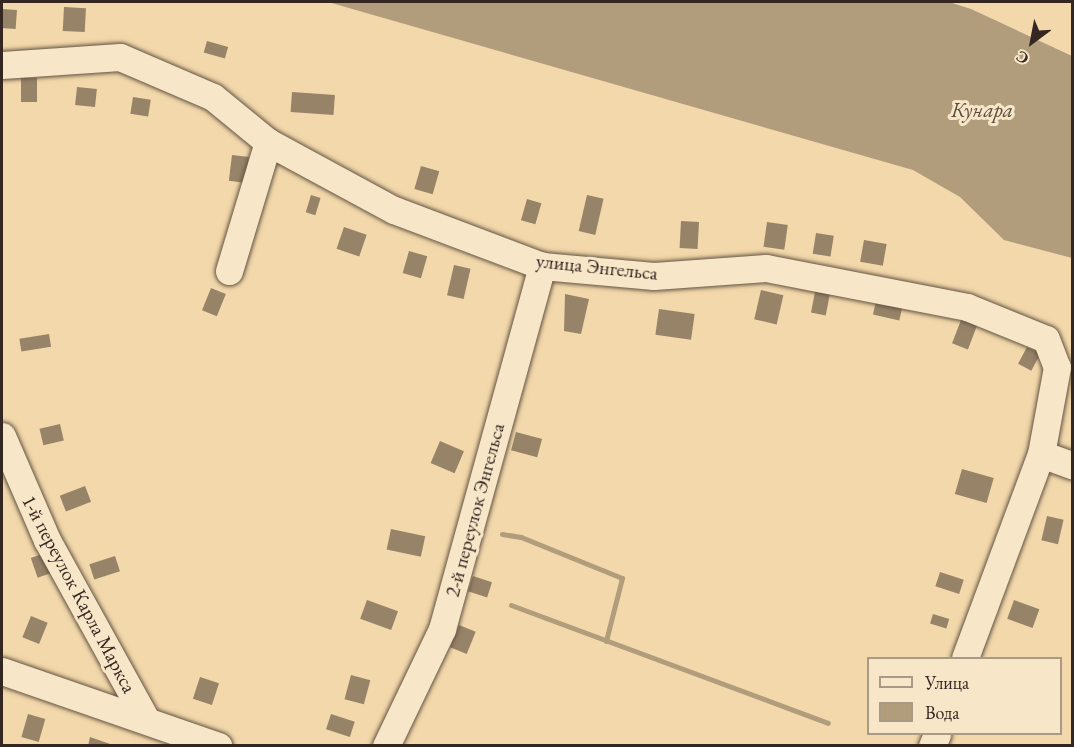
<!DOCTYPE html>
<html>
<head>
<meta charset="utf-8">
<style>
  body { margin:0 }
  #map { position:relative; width:1074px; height:747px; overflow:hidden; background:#f2d8aa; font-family:"EB Garamond",serif }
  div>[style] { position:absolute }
  .water>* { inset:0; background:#b19c7b }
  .stream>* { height:5px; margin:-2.5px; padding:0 2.5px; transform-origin:2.5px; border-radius:2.5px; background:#b19c7b }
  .building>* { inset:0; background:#978368; transform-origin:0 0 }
  .roads { filter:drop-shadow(0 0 2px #645343) drop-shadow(0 0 2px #645343) }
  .minor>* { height:27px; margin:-13.5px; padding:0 13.5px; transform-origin:13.5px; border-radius:13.5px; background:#f7e6c8 }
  span { translate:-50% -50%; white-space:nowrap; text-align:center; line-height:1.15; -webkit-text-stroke:6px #f7e6c8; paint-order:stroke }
  .street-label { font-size:20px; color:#342721 }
  .water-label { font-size:21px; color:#5a4a3c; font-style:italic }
  .frame { position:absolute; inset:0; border:3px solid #342721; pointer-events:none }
  .legend { position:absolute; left:867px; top:657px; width:195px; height:78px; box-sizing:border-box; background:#f7e6c8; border:2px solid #a99a85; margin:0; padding:8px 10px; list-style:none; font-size:18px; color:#342721 }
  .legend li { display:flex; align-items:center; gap:12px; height:30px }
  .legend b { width:30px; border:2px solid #a99a85 }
  .north { position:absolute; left:1002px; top:12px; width:60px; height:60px; -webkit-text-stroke:4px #f7e6c8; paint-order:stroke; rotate:212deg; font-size:16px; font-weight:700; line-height:24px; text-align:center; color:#342721 }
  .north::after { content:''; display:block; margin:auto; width:21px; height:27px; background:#342721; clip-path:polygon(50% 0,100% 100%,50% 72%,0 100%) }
</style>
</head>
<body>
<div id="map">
  <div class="water">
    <i style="clip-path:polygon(328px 2px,949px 2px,971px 9px,1072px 56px,1072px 258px,1004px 240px,960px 197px,913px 170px)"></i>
  </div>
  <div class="stream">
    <i style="left:502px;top:534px;width:19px;rotate:9deg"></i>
    <i style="left:521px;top:537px;width:109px;rotate:22.1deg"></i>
    <i style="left:622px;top:578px;width:65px;rotate:104.3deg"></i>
    <i style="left:511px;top:605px;width:338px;rotate:20.4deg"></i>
  </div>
  <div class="building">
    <i style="left:64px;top:7px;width:22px;height:24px;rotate:3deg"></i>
    <i style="left:2px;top:9px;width:15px;height:19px;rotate:4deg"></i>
    <i style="left:207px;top:41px;width:22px;height:12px;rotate:16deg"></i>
    <i style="left:21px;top:78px;width:16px;height:24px"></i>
    <i style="left:77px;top:87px;width:20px;height:18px;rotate:6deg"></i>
    <i style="left:292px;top:92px;width:43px;height:20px;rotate:4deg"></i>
    <i style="left:133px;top:97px;width:18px;height:17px;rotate:9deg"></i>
    <i style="left:232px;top:155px;width:17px;height:26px;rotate:7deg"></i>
    <i style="left:421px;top:166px;width:19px;height:24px;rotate:16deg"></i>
    <i style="left:311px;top:195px;width:10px;height:18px;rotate:17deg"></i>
    <i style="left:587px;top:195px;width:17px;height:37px;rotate:13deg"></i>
    <i style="left:527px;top:199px;width:15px;height:22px;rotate:16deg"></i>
    <i style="left:681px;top:221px;width:18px;height:27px;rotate:3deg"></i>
    <i style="left:767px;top:222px;width:21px;height:25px;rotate:8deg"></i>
    <i style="left:344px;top:227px;width:24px;height:23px;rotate:19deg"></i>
    <i style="left:816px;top:233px;width:18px;height:21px;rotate:9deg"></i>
    <i style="left:864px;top:240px;width:23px;height:22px;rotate:10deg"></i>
    <i style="left:409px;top:251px;width:19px;height:23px;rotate:16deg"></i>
    <i style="left:454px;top:265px;width:17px;height:31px;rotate:13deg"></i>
    <i style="left:211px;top:288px;width:16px;height:24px;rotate:22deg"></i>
    <i style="left:761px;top:290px;width:23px;height:30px;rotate:13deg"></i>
    <i style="left:815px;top:292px;width:15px;height:21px;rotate:11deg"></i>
    <i style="clip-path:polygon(565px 294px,589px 299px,581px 334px,564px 331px)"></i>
    <i style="left:877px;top:297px;width:27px;height:18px;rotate:13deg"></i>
    <i style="left:659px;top:309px;width:36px;height:26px;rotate:8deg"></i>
    <i style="left:961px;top:320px;width:17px;height:25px;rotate:21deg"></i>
    <i style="left:49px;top:334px;width:13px;height:30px;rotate:81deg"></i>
    <i style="left:1027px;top:347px;width:15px;height:19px;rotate:28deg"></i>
    <i style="left:60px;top:424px;width:17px;height:21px;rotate:77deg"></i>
    <i style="left:516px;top:432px;width:27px;height:19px;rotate:15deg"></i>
    <i style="left:440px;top:441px;width:26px;height:24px;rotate:23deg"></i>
    <i style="left:962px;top:469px;width:33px;height:26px;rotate:16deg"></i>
    <i style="left:85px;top:486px;width:17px;height:27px;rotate:69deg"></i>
    <i style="left:1047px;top:516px;width:17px;height:25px;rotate:13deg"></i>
    <i style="left:391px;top:529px;width:35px;height:21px;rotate:12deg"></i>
    <i style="left:45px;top:553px;width:21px;height:15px;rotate:71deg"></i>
    <i style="left:115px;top:556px;width:16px;height:27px;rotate:72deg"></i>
    <i style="left:940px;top:572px;width:25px;height:15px;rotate:18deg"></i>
    <i style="left:473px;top:576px;width:20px;height:16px;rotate:18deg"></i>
    <i style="left:367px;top:600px;width:33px;height:20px;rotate:20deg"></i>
    <i style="left:1014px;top:600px;width:27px;height:20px;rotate:20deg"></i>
    <i style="left:933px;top:614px;width:17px;height:10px;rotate:17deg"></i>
    <i style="left:31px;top:616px;width:18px;height:23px;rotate:22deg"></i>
    <i style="left:459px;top:625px;width:18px;height:24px;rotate:22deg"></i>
    <i style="left:351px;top:675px;width:20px;height:25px;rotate:15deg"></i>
    <i style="left:200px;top:677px;width:20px;height:23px;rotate:18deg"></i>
    <i style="left:28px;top:714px;width:18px;height:24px;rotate:16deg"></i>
    <i style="left:331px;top:714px;width:25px;height:16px;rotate:18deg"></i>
    <i style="clip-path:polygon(90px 737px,113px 745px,113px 746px,88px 746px)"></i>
  </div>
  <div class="roads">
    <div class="minor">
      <i style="left:2px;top:65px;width:118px;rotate:-3.9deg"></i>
      <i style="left:120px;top:57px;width:101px;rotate:23.3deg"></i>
      <i style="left:213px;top:97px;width:71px;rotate:39.3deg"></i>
      <i style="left:268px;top:142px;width:143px;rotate:28.4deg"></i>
      <i style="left:394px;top:210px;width:158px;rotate:20.7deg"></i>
      <i style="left:542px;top:266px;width:112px;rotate:5.1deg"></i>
      <i style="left:654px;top:276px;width:112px;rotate:-4.1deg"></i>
      <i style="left:766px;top:268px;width:205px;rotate:11deg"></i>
      <i style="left:967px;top:307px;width:85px;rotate:22.1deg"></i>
      <i style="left:1046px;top:339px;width:30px;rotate:69deg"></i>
      <i style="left:1057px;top:367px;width:88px;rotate:100.4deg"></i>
      <i style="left:1041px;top:454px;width:33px;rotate:20deg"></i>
      <i style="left:229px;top:271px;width:135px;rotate:-73.2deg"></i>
      <i style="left:2px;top:436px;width:113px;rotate:66.6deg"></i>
      <i style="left:47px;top:540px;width:205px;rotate:61.1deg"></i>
      <i style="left:965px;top:658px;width:218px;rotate:-69.6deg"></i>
      <i style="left:2px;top:671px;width:229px;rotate:19.1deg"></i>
      <i style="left:386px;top:746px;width:130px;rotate:-64.4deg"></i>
      <i style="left:442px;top:629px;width:377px;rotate:-74.6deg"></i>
      <i style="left:932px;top:746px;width:13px;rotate:-67deg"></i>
    </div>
  </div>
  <div class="street-label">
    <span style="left:597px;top:267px;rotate:6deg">улица Энгельса</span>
    <span style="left:475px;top:510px;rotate:-75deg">2-й переулок Энгельса</span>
    <span style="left:79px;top:594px;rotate:62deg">1-й переулок Карла Маркса</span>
  </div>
  <div class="water-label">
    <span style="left:982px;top:110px">Кунара</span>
  </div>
  <div class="frame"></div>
  <ul class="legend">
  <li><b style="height:8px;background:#f7e6c8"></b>Улица</li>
  <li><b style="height:16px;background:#b19c7b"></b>Вода</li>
  </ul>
  <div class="north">С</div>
</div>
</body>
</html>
